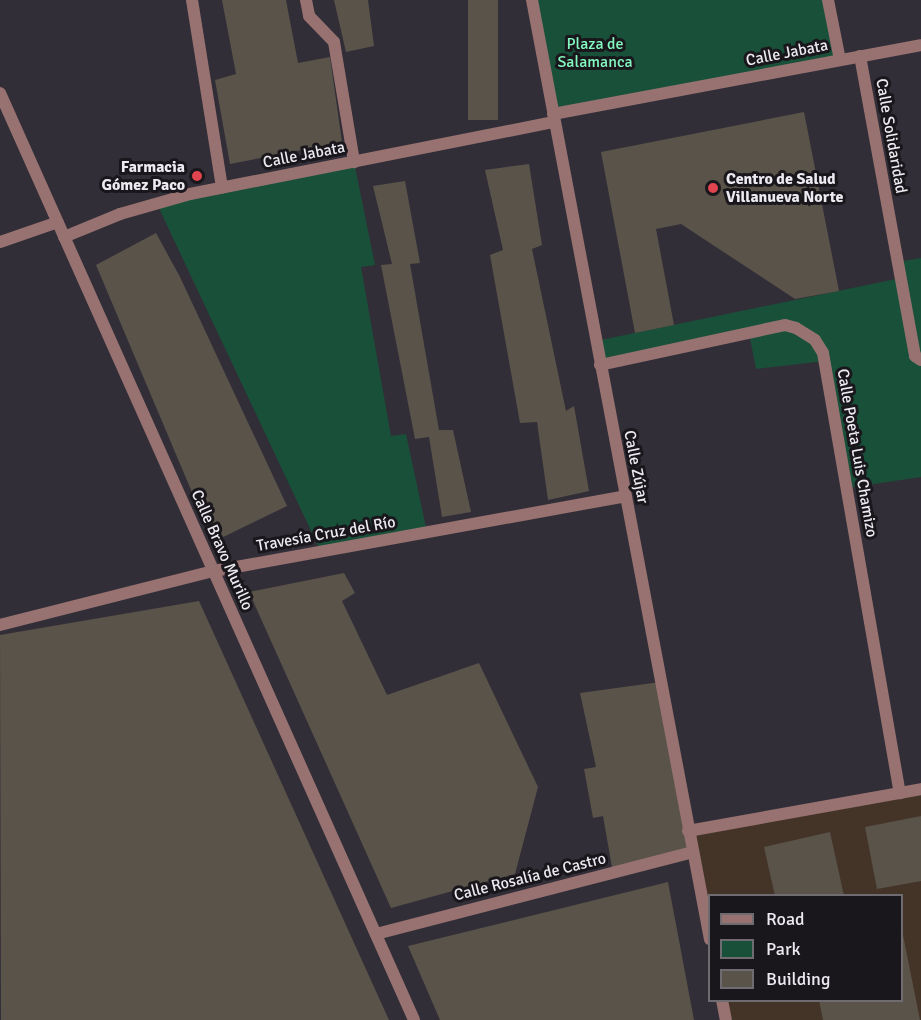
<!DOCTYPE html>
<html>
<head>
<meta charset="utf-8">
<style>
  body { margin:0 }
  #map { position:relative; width:921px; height:1020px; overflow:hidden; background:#322e37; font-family:Signika,sans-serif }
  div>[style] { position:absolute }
  .education>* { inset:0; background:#443428 }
  .green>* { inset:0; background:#195039 }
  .building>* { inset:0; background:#5a534a; transform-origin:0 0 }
  .street>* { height:12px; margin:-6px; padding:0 6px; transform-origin:6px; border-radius:6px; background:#977271 }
  .dots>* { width:16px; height:16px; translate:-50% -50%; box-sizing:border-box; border:3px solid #19171b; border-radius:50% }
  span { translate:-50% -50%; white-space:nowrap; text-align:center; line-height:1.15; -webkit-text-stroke:6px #19171b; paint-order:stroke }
  .park-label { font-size:16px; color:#83f9c1 }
  .street-label { font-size:16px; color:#edebf1 }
  .poi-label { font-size:16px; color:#edebf1; font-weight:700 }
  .right { translate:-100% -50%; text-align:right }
  .left { translate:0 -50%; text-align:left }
  .legend { position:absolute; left:708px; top:894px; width:195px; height:108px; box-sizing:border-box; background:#19171b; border:2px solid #6e6c71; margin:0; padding:8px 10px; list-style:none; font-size:18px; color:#edebf1 }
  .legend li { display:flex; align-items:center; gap:12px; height:30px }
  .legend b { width:30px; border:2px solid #6e6c71 }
</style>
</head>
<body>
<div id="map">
  <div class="education">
    <i style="clip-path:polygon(921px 789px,921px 1020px,726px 1020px,722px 1001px,902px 1000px,902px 896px,710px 896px,709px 939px,688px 831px)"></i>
  </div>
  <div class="green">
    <i style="clip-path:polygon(532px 0,828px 0,840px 60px,553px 114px)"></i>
    <i style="clip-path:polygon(354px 162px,375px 265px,361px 267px,391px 436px,406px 434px,427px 532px,321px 552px,157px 204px)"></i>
    <i style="clip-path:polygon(921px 258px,921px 477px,847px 488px,825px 361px,756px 369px,749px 333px,600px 365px,596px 341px,901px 278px,898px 262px)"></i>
  </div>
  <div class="building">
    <i style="clip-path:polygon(222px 0,286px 0,298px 63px,330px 57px,342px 142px,230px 164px,215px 80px,236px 74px)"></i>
    <i style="clip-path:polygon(334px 0,368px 0,374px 46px,346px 52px)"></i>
    <i style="left:468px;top:0;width:30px;height:120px"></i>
    <i style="clip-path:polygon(804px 112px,839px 291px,795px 299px,681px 224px,656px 229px,674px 325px,635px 333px,601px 152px)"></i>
    <i style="clip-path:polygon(529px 164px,542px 245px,532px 249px,566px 411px,574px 406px,589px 491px,548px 500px,537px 422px,520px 423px,490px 255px,503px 250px,485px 170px)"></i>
    <i style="clip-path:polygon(405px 181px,420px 263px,410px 264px,439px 430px,453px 430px,471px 512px,442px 517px,429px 437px,415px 439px,381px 265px,392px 264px,373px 186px)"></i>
    <i style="clip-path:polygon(156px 233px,180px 277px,287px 506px,213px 542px,96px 265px)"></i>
    <i style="clip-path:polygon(344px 573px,355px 593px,342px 601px,387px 695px,479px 663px,538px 787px,515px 874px,391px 908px,249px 592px)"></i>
    <i style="clip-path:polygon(199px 601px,389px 1020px,1px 1020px,0 635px)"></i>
    <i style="clip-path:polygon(660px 682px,693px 852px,613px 873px,603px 816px,593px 818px,584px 769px,596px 767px,580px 693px)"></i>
    <i style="clip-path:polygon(921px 816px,921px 881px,877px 889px,865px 827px)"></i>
    <i style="clip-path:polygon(830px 832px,844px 896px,775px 896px,764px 847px)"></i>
    <i style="clip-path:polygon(668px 882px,694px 1020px,440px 1020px,408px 946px)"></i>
    <i style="clip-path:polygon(903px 935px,920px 1020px,823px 1020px,819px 1000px,902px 1000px)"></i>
  </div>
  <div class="street">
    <i style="left:192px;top:0;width:190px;rotate:80.9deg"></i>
    <i style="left:306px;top:0;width:16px;rotate:79deg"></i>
    <i style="left:309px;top:16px;width:36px;rotate:46deg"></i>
    <i style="left:334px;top:42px;width:122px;rotate:80.5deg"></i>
    <i style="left:532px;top:0;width:956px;rotate:79.27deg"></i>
    <i style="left:828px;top:0;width:61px;rotate:78.7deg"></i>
    <i style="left:860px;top:56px;width:305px;rotate:79.6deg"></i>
    <i style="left:915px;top:356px;width:7px;rotate:34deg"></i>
    <i style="left:0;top:93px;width:1015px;rotate:65.93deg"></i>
    <i style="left:553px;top:114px;width:374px;rotate:-10.6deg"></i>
    <i style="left:64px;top:237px;width:61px;rotate:-22.3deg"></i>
    <i style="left:120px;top:214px;width:73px;rotate:-15.9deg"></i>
    <i style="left:190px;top:194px;width:371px;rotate:-11.2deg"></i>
    <i style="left:0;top:242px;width:61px;rotate:-19deg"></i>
    <i style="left:600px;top:365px;width:189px;rotate:-12.2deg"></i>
    <i style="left:785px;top:325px;width:11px;rotate:15deg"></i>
    <i style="left:796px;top:328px;width:22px;rotate:32deg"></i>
    <i style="left:815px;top:340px;width:15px;rotate:58deg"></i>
    <i style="left:823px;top:353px;width:447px;rotate:80.1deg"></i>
    <i style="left:0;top:625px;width:221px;rotate:-14.2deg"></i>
    <i style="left:214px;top:571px;width:418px;rotate:-10.3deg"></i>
    <i style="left:688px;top:831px;width:237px;rotate:-10.2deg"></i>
    <i style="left:376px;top:934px;width:327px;rotate:-14.5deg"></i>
    <i style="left:722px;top:1000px;width:20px;rotate:79deg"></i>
  </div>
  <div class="dots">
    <i style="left:197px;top:176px;background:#e0444e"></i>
    <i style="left:713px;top:188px;background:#e0444e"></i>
  </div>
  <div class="park-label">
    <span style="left:595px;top:53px">Plaza de<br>Salamanca</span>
  </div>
  <div class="street-label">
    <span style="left:787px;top:53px;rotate:-11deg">Calle Jabata</span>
    <span style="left:891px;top:136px;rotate:80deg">Calle Solidaridad</span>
    <span style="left:304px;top:155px;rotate:-11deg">Calle Jabata</span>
    <span style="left:857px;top:453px;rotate:80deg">Calle Poeta Luis Chamizo</span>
    <span style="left:636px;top:467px;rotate:79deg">Calle Zújar</span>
    <span style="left:326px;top:534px;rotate:-10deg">Travesía Cruz del Río</span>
    <span style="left:222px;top:550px;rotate:66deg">Calle Bravo Murillo</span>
    <span style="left:530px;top:877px;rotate:-14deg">Calle Rosalía de Castro</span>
  </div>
  <div class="poi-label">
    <span class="right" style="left:185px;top:176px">Farmacia<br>Gómez Paco</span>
    <span class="left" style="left:726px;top:188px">Centro de Salud<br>Villanueva Norte</span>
  </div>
  <ul class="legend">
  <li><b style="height:8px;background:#977271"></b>Road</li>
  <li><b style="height:16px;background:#195039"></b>Park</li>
  <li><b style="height:16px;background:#5a534a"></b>Building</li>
  </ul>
</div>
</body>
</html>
